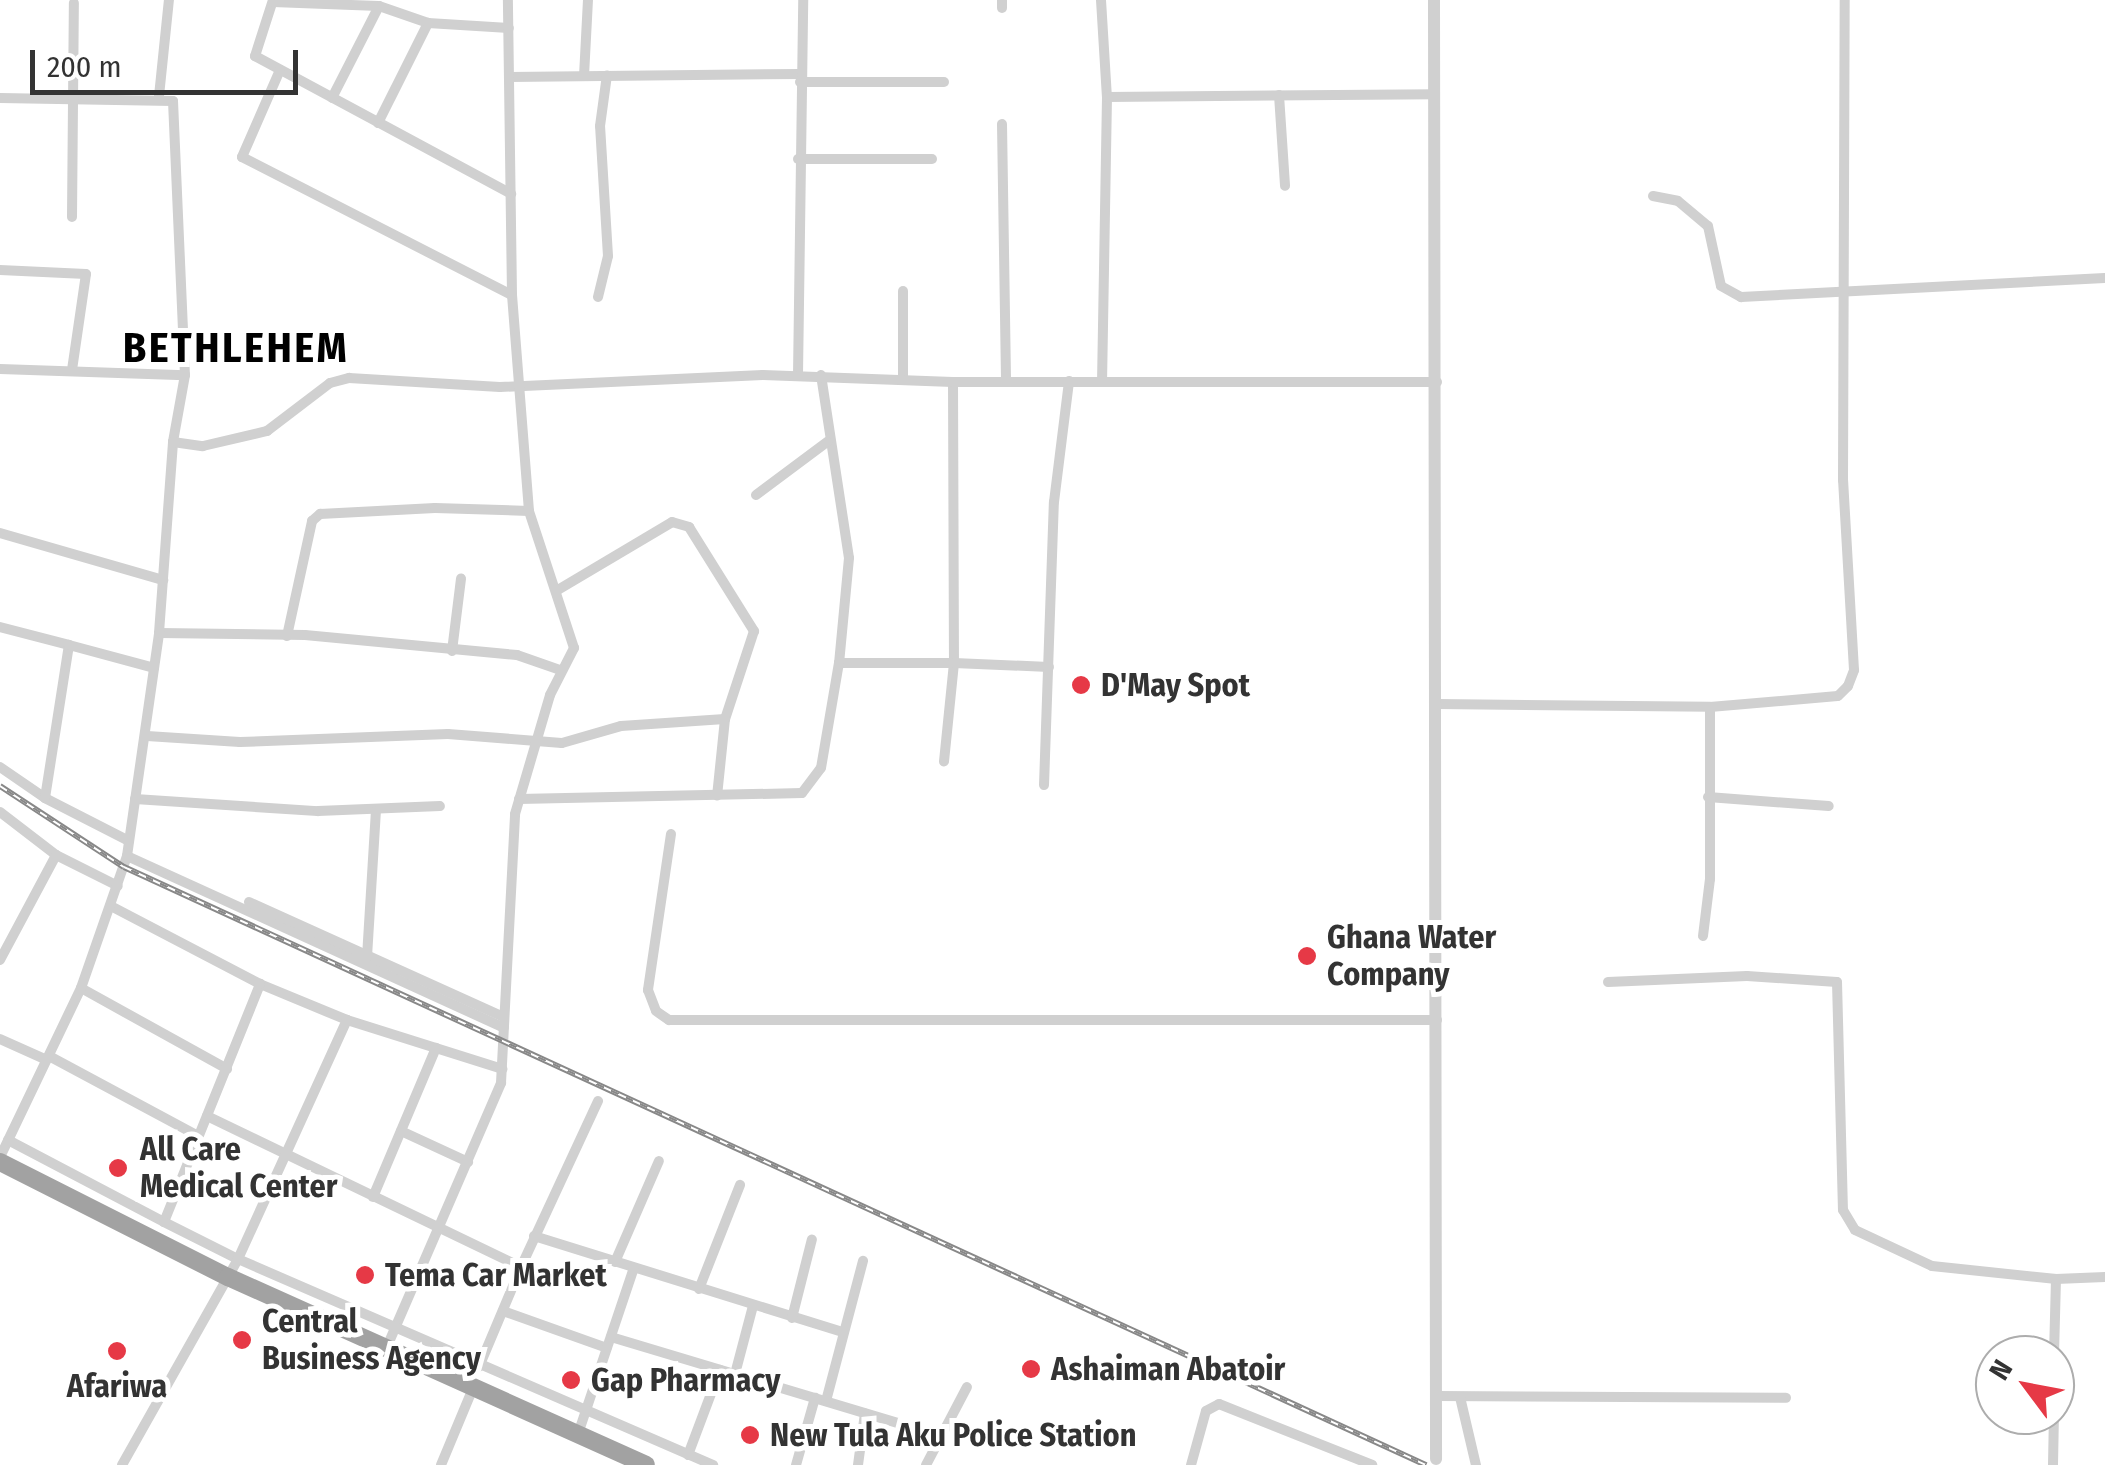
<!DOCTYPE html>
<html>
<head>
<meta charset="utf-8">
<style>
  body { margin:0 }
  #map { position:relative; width:2105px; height:1465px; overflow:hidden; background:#fff; font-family:"Fira Sans Condensed",sans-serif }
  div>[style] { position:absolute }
  .minor>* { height:10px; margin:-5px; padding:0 5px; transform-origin:5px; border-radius:5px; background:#d0d0d0 }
  .tertiary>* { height:12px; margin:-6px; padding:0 6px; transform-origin:6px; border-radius:6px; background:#d0d0d0 }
  .trunk>* { height:18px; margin:-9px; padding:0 9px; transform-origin:9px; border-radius:9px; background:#a2a2a2 }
  .rail>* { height:6px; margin-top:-3px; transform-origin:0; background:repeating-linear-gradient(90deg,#fff 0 8px,#888 0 16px); box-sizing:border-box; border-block:2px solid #888 }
  .dots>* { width:28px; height:28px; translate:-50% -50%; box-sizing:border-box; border:5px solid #fff; border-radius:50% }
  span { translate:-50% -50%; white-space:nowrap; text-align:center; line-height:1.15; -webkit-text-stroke:10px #fff; paint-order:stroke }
  .poi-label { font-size:32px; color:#333; font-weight:700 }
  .left { translate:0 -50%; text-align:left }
  .district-label { font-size:42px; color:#000; font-weight:700; letter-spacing:2.5px }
  .north { position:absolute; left:1975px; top:1335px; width:100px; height:100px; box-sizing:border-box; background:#fff; border:2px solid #adadad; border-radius:50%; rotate:302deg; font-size:28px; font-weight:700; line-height:40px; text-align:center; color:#333 }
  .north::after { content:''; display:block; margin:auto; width:35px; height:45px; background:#e63946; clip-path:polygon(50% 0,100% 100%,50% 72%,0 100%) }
  .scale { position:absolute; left:30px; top:50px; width:268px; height:45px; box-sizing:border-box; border:5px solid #333; border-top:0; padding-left:12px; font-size:30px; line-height:35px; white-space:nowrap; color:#333; -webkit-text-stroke:8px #fff; paint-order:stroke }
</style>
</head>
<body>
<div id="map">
  <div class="minor">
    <i style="left:273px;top:0;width:59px;rotate:107.8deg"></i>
    <i style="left:255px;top:56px;width:291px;rotate:28.3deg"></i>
    <i style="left:1002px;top:0;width:8px;rotate:90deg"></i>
    <i style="left:1101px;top:0;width:97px;rotate:86.5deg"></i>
    <i style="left:1107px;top:97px;width:283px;rotate:91deg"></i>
    <i style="left:273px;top:2px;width:106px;rotate:2.2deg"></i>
    <i style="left:379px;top:6px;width:103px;rotate:117.1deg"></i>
    <i style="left:379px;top:6px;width:52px;rotate:19.1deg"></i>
    <i style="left:280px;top:70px;width:95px;rotate:113.6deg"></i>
    <i style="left:242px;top:157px;width:303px;rotate:27.1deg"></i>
    <i style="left:584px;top:76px;width:76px;rotate:-87deg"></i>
    <i style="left:510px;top:77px;width:291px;rotate:-0.6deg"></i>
    <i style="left:800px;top:82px;width:144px"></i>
    <i style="left:1279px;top:95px;width:91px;rotate:86.2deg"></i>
    <i style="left:159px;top:96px;width:97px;rotate:-84.1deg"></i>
    <i style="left:1107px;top:97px;width:328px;rotate:-0.5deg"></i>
    <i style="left:0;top:98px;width:173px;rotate:1deg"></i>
    <i style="left:173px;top:101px;width:274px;rotate:87.5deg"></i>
    <i style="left:378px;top:123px;width:112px;rotate:-63.4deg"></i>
    <i style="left:428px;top:23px;width:81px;rotate:3.5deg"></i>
    <i style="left:1002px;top:124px;width:257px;rotate:89.1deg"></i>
    <i style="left:798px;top:159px;width:134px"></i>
    <i style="left:1653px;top:196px;width:25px;rotate:11deg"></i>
    <i style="left:1678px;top:201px;width:39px;rotate:40deg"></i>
    <i style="left:1708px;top:226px;width:61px;rotate:77.8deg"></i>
    <i style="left:1721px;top:286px;width:23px;rotate:29deg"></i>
    <i style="left:1741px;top:297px;width:364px;rotate:-3deg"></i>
    <i style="left:72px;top:217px;width:214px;rotate:-89.5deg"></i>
    <i style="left:0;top:270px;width:86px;rotate:2.7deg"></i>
    <i style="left:86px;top:274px;width:97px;rotate:98.3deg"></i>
    <i style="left:598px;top:297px;width:42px;rotate:-76.3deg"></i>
    <i style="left:608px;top:256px;width:130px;rotate:-93.5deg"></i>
    <i style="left:600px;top:126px;width:51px;rotate:-82.2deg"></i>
    <i style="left:0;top:369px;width:185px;rotate:1.9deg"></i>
    <i style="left:185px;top:375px;width:68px;rotate:100.2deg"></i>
    <i style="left:798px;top:375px;width:375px;rotate:-89.2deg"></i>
    <i style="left:821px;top:375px;width:185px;rotate:81.3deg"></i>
    <i style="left:849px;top:558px;width:105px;rotate:95.4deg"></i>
    <i style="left:839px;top:663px;width:115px"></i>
    <i style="left:954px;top:663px;width:99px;rotate:95.8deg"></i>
    <i style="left:903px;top:379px;width:88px;rotate:-90deg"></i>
    <i style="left:953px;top:382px;width:281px;rotate:89.8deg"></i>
    <i style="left:954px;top:663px;width:95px;rotate:2.4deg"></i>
    <i style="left:756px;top:495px;width:89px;rotate:-36.7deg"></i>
    <i style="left:0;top:533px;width:170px;rotate:16.1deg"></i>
    <i style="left:556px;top:591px;width:135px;rotate:-30.7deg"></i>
    <i style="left:672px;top:522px;width:18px;rotate:16deg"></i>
    <i style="left:689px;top:527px;width:123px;rotate:58deg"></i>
    <i style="left:754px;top:631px;width:93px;rotate:108.2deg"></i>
    <i style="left:725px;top:719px;width:77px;rotate:95.9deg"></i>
    <i style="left:0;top:627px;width:71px;rotate:14.6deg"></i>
    <i style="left:159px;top:633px;width:146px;rotate:0.8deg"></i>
    <i style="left:305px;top:635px;width:213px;rotate:5.4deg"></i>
    <i style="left:517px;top:655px;width:46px;rotate:19.2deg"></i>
    <i style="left:287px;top:636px;width:118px;rotate:-77.7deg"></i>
    <i style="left:312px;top:521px;width:11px;rotate:-41deg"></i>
    <i style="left:320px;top:514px;width:115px;rotate:-3deg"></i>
    <i style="left:435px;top:508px;width:94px;rotate:1.8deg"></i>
    <i style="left:452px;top:651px;width:73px;rotate:-82.9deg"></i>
    <i style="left:1438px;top:704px;width:272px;rotate:0.6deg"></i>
    <i style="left:1710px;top:707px;width:128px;rotate:-4.9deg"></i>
    <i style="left:1838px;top:696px;width:14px;rotate:-45deg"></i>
    <i style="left:1848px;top:686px;width:17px;rotate:-69deg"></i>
    <i style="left:1854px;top:670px;width:190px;rotate:-93.3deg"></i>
    <i style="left:1843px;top:480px;width:480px;rotate:-89.8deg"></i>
    <i style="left:147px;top:736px;width:93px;rotate:3.7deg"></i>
    <i style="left:240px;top:742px;width:208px;rotate:-2.2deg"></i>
    <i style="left:448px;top:734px;width:114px;rotate:4.5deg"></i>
    <i style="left:562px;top:743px;width:61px;rotate:-16.1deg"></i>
    <i style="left:621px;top:726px;width:104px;rotate:-3.9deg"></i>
    <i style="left:0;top:767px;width:55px;rotate:34.6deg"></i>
    <i style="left:1044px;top:785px;width:283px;rotate:-88deg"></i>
    <i style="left:1054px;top:502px;width:122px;rotate:-82.9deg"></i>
    <i style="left:1708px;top:797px;width:121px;rotate:4.3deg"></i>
    <i style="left:135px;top:799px;width:183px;rotate:3.8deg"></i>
    <i style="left:318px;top:811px;width:122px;rotate:-2.3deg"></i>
    <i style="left:519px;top:799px;width:283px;rotate:-1.2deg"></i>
    <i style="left:802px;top:793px;width:31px;rotate:-53deg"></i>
    <i style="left:821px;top:768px;width:107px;rotate:-80.3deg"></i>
    <i style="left:0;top:812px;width:71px;rotate:37.5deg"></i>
    <i style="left:56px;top:855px;width:69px;rotate:26.6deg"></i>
    <i style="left:671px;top:834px;width:158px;rotate:98.4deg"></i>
    <i style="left:648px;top:990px;width:22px;rotate:69deg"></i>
    <i style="left:656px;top:1011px;width:16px;rotate:35deg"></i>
    <i style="left:669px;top:1020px;width:768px"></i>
    <i style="left:129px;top:841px;width:94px;rotate:-152.9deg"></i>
    <i style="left:45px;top:798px;width:155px;rotate:-81.1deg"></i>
    <i style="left:69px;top:645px;width:88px;rotate:15.1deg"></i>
    <i style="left:127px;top:856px;width:414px;rotate:24.5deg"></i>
    <i style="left:249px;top:902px;width:277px;rotate:24.3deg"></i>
    <i style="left:1703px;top:936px;width:57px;rotate:-83deg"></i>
    <i style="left:1710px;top:879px;width:172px;rotate:-90deg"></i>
    <i style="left:367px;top:957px;width:146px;rotate:-86.5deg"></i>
    <i style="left:0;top:960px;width:119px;rotate:-61.9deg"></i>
    <i style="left:1608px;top:982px;width:139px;rotate:-2.5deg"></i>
    <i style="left:1747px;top:976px;width:90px;rotate:3.8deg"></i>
    <i style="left:1837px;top:982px;width:228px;rotate:88.5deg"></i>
    <i style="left:1843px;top:1210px;width:23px;rotate:59deg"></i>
    <i style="left:1855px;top:1230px;width:85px;rotate:25.1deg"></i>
    <i style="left:1932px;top:1266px;width:125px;rotate:6deg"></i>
    <i style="left:260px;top:984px;width:94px;rotate:22.5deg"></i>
    <i style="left:347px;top:1020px;width:163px;rotate:17.5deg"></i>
    <i style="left:81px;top:988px;width:167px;rotate:29deg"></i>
    <i style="left:0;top:1039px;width:51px;rotate:24.1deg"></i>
    <i style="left:49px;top:1056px;width:169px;rotate:28.2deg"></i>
    <i style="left:207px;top:1116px;width:348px;rotate:25.7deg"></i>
    <i style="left:521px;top:1267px;width:108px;rotate:112.8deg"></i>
    <i style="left:401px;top:1131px;width:74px;rotate:24.8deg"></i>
    <i style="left:8px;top:1140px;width:176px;rotate:27.7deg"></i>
    <i style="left:164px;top:1222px;width:257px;rotate:-68deg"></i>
    <i style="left:260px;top:984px;width:166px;rotate:-152.4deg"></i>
    <i style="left:0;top:1157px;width:187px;rotate:-64.4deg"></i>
    <i style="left:81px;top:988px;width:140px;rotate:-70.8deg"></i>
    <i style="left:127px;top:856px;width:225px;rotate:-81.8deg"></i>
    <i style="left:159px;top:633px;width:192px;rotate:-85.8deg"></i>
    <i style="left:173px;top:442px;width:30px;rotate:8deg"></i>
    <i style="left:203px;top:446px;width:66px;rotate:-13.2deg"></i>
    <i style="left:267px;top:431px;width:79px;rotate:-37.3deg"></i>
    <i style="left:330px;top:383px;width:20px;rotate:-15deg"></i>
    <i style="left:349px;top:378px;width:151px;rotate:3.4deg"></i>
    <i style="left:500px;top:387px;width:263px;rotate:-2.6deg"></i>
    <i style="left:763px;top:375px;width:190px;rotate:2.1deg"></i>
    <i style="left:953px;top:382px;width:484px"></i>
    <i style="left:373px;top:1197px;width:162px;rotate:-67.1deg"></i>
    <i style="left:164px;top:1222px;width:83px;rotate:26.6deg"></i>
    <i style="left:238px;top:1259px;width:263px;rotate:-65.5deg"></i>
    <i style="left:534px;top:1236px;width:324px;rotate:17.3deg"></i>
    <i style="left:615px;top:1262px;width:110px;rotate:-66.5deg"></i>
    <i style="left:521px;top:1267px;width:183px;rotate:-65.1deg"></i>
    <i style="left:699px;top:1289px;width:112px;rotate:-68.5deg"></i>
    <i style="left:503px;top:1311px;width:110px;rotate:19.6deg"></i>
    <i style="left:792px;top:1318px;width:81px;rotate:-75.8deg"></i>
    <i style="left:611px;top:1337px;width:345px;rotate:16.7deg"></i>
    <i style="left:386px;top:1349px;width:290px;rotate:-66.6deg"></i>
    <i style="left:501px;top:1083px;width:269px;rotate:-87deg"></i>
    <i style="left:515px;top:814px;width:124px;rotate:-73.6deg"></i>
    <i style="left:550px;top:695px;width:53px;rotate:-62.9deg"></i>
    <i style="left:574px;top:648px;width:144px;rotate:-108.2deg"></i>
    <i style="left:529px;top:511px;width:217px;rotate:-94.5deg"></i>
    <i style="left:512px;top:295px;width:295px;rotate:-90.8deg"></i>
    <i style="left:2054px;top:1355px;width:76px;rotate:-88.5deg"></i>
    <i style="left:2056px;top:1279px;width:49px;rotate:-2.3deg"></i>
    <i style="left:735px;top:1374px;width:70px;rotate:-75.2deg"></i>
    <i style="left:1437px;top:1396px;width:349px;rotate:0.3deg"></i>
    <i style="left:1460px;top:1397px;width:70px;rotate:76.8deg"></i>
    <i style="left:826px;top:1401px;width:145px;rotate:-75.2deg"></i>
    <i style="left:578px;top:1434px;width:175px;rotate:-71.4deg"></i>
    <i style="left:688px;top:1455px;width:91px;rotate:-69.4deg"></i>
    <i style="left:122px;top:1465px;width:236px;rotate:-60.6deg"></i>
    <i style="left:238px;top:1259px;width:518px;rotate:23.45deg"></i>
    <i style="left:441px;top:1465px;width:83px;rotate:-67.4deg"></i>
    <i style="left:796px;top:1465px;width:70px;rotate:-74.2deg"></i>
    <i style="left:858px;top:1465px;width:52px;rotate:-82.3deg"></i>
    <i style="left:926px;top:1465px;width:88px;rotate:-62.3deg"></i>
    <i style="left:1191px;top:1465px;width:56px;rotate:-74.5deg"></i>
    <i style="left:1206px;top:1411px;width:15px;rotate:-28deg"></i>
    <i style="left:1219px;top:1404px;width:165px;rotate:21.7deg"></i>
    <i style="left:2053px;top:1465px;width:50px;rotate:-88.9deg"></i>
  </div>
  <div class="tertiary">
    <i style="left:1434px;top:0;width:1459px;rotate:89.92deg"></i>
  </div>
  <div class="trunk">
    <i style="left:0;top:1162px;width:255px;rotate:26.8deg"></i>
    <i style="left:228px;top:1277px;width:458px;rotate:24.2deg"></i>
  </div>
  <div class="rail">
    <i style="left:0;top:786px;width:148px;rotate:33.2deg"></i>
    <i style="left:124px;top:867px;width:1433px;rotate:24.67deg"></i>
  </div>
  <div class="dots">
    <i style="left:1081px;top:685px;background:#e63946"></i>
    <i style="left:1307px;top:956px;background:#e63946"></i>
    <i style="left:118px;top:1168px;background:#e63946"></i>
    <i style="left:365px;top:1275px;background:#e63946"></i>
    <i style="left:242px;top:1340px;background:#e63946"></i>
    <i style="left:117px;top:1351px;background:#e63946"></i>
    <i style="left:1031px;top:1369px;background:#e63946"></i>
    <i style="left:571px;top:1380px;background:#e63946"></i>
    <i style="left:750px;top:1435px;background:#e63946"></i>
  </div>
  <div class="poi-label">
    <span class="left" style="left:1101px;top:685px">D'May Spot</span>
    <span class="left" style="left:1327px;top:956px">Ghana Water<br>Company</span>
    <span class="left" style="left:140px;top:1168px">All Care<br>Medical Center</span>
    <span class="left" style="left:385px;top:1275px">Tema Car Market</span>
    <span class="left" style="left:262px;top:1340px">Central<br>Business Agency</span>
    <span class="left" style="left:1051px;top:1369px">Ashaiman Abatoir</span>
    <span class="left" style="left:591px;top:1380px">Gap Pharmacy</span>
    <span style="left:117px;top:1386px">Afariwa</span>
    <span class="left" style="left:770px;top:1435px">New Tula Aku Police Station</span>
  </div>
  <div class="district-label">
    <span style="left:236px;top:348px">BETHLEHEM</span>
  </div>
  <div class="north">N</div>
  <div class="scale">200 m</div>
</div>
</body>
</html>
